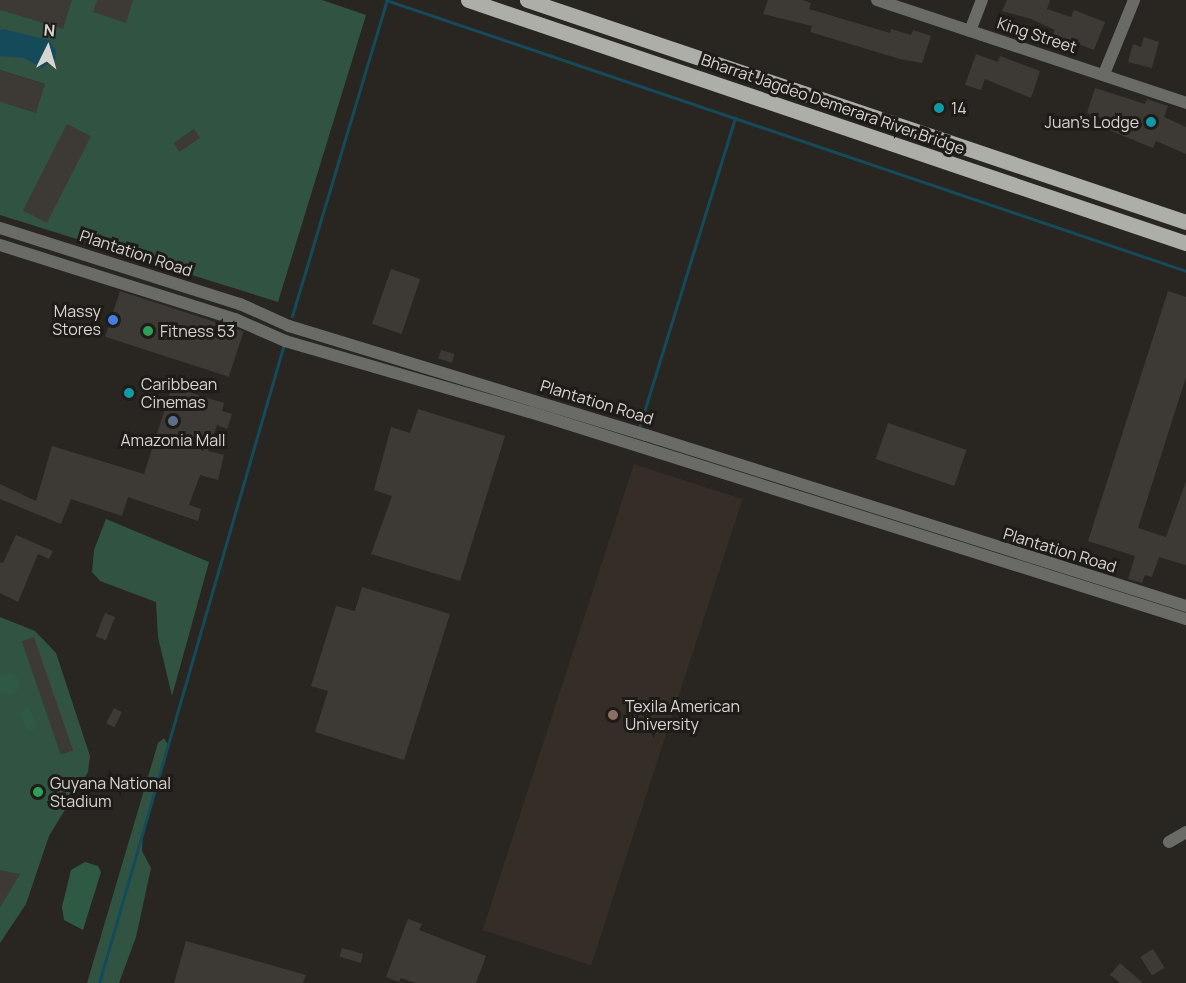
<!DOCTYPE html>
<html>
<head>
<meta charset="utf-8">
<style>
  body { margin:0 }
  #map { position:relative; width:1186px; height:983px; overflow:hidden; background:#292622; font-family:Manrope,sans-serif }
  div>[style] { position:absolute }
  .built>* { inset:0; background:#352e26; transform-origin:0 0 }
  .green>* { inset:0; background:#315442 }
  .forest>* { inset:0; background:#2e5a44 }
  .round { border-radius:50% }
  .water>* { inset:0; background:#144a5a }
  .stream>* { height:3px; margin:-1.5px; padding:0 1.5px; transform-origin:1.5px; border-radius:1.5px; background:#144a5a }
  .building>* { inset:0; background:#3d3a36; transform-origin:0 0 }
  .minor>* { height:12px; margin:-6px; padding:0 6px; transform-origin:6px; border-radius:6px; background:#6a6a67 }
  .tertiary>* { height:12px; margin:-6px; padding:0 6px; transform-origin:6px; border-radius:6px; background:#6a6a67 }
  .primary>* { height:15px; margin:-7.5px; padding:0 7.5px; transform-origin:7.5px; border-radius:7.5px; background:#aeaea9 }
  .dots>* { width:16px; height:16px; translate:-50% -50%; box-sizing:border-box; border:3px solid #1f1c18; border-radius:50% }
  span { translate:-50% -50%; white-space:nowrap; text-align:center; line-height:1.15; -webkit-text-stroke:6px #1f1c18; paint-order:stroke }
  .street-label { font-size:16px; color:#d7d5d2 }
  .poi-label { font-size:16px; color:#d7d5d2 }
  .left { translate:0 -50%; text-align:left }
  .right { translate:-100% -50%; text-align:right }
  .north { position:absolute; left:18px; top:18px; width:60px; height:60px; -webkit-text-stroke:4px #1f1c18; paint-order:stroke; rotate:5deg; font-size:16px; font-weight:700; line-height:24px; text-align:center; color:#d7d5d2 }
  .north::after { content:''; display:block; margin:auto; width:21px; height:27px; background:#d7d5d2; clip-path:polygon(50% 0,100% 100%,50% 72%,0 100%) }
</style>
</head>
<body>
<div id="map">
  <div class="built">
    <i style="left:634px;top:464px;width:114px;height:490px;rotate:18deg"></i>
  </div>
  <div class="green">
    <i style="clip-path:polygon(69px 0,322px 0,366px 15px,278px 302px,0 215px,0 102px,45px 84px,0 70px,0 10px)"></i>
    <i style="clip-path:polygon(106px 519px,209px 562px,172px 696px,158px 637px,156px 602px,100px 581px,92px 572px,94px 550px)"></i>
    <i style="clip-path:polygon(0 617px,35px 631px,56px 653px,90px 756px,88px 772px,49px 836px,26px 904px,0 943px)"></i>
    <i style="clip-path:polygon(164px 738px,168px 745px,143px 830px,142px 851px,151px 868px,136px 937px,119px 983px,87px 983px,158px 743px)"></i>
  </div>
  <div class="forest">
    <i class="round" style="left:-1px;top:674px;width:20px;height:20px"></i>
    <i style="clip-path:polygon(29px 706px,37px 725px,32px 731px,27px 730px,20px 713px)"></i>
    <i style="clip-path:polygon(85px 862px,98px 866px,101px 872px,83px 930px,64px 920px,62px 907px,71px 870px)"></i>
  </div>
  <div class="water">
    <i style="clip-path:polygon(3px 29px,49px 40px,56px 51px,55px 59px,42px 68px,24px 58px,0 56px,0 30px)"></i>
  </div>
  <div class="stream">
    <i style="left:386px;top:0;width:845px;rotate:18.71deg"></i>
    <i style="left:292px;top:316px;width:330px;rotate:-73.3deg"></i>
    <i style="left:639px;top:428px;width:325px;rotate:-72.8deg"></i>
    <i style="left:99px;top:983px;width:662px;rotate:-73.86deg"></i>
  </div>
  <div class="building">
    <i style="clip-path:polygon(0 0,72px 0,63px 29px,0 10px)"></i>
    <i style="clip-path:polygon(97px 0,133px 0,126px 23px,93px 12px)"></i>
    <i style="clip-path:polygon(768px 0,802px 0,811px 3px,809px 9px,890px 33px,891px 29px,911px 35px,913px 30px,931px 36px,922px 63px,900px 59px,810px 32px,812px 26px,763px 14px)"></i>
    <i style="clip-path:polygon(1007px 0,1050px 0,1047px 9px,1071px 17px,1074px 10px,1105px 22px,1094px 50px,1053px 34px,1055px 30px,1031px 19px,1002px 11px)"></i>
    <i style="clip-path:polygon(1144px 37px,1159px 42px,1152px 68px,1128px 62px,1133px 44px,1141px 47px)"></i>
    <i style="clip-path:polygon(976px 54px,998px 62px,1000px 56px,1040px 71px,1031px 98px,985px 79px,981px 90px,965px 85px)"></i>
    <i style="clip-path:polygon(0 70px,45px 84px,36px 113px,0 102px)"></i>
    <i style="clip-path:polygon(1095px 88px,1145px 104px,1147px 99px,1168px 106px,1164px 117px,1186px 127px,1186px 154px,1156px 141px,1153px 148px,1109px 130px,1111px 121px,1087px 113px)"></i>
    <i style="left:67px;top:124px;width:27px;height:97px;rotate:27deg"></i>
    <i style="left:194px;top:129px;width:11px;height:25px;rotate:56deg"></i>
    <i style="left:391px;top:269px;width:31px;height:58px;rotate:19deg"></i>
    <i style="left:120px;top:291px;width:130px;height:48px;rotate:18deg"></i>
    <i style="clip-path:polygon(1168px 291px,1186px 297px,1186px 377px,1138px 528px,1166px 537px,1186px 481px,1186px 565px,1159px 557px,1152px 577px,1145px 575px,1142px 583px,1128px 579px,1135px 556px,1088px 541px)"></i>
    <i style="left:441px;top:350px;width:14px;height:9px;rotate:17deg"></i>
    <i style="clip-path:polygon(172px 387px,224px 403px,222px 411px,232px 414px,227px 429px,217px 425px,208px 451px,224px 455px,218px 480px,200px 475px,189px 505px,201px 509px,198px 521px,128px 497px,122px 516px,71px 499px,61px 524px,0 499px,0 484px,36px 501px,52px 446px,144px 474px)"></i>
    <i style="clip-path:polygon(418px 409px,505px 436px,460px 581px,371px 554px,392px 496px,374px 490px,391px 427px,410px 433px)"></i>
    <i style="left:888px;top:423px;width:83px;height:38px;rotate:19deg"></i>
    <i style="clip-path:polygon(16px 535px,53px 551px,49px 559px,38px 554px,18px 602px,0 593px,0 562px,3px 563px)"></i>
    <i style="clip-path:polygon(362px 587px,450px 614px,404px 760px,315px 732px,328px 691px,311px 686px,336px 606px,355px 611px)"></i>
    <i style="left:105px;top:613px;width:11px;height:25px;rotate:22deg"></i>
    <i style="left:34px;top:637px;width:120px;height:13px;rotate:71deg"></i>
    <i style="left:114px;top:708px;width:9px;height:17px;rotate:27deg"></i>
    <i style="clip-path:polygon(0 870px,20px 874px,0 908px)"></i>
    <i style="clip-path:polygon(408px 919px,422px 924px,419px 930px,486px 956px,476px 983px,415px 983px,401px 978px,399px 982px,386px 977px)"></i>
    <i style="clip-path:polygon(186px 941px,306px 975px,303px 983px,174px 983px)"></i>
    <i style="left:342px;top:948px;width:22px;height:9px;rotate:16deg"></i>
    <i style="left:1153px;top:949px;width:22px;height:15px;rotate:58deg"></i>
    <i style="clip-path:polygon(1120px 963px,1143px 983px,1120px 983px,1110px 975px)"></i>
  </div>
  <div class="minor">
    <i style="left:877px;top:0;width:326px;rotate:18.4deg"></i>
    <i style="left:970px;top:31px;width:33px;rotate:-69deg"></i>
    <i style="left:1104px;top:74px;width:80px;rotate:-67.9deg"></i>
    <i style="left:1169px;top:842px;width:20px;rotate:-30deg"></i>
  </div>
  <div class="tertiary">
    <i style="left:0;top:228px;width:252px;rotate:17.6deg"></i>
    <i style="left:240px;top:304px;width:54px;rotate:24.2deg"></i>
    <i style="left:289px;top:326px;width:373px;rotate:17deg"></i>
    <i style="left:646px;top:435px;width:566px;rotate:17.57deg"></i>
    <i style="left:0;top:245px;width:246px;rotate:17.5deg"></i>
    <i style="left:235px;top:319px;width:55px;rotate:23.7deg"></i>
    <i style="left:285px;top:341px;width:255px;rotate:16.2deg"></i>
    <i style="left:530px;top:412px;width:688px;rotate:17.51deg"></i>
  </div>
  <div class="primary">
    <i style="left:468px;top:0;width:758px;rotate:18.7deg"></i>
    <i style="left:527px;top:0;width:695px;rotate:18.62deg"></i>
  </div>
  <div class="dots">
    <i style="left:939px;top:108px;background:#0f9aa8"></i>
    <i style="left:1151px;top:122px;background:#0f9aa8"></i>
    <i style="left:113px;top:320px;background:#3f7fe0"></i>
    <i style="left:148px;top:331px;background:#2e9e5b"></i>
    <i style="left:129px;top:393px;background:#0f9aa8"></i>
    <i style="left:173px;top:421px;background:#5c6f8a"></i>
    <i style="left:613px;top:715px;background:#8d6e63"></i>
    <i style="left:38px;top:792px;background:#2e9e5b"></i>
  </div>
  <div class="street-label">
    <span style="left:1037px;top:35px;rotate:18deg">King Street</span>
    <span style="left:833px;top:104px;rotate:19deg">Bharrat Jagdeo Demerara River Bridge</span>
    <span style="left:136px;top:253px;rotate:18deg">Plantation Road</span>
    <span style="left:597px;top:402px;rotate:17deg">Plantation Road</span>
    <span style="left:1060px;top:550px;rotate:17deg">Plantation Road</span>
  </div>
  <div class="poi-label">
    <span class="left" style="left:951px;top:108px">14</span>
    <span class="right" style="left:1139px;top:122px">Juan's Lodge</span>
    <span class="right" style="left:101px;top:320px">Massy<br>Stores</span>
    <span class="left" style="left:160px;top:331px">Fitness 53</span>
    <span class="left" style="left:141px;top:393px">Caribbean<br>Cinemas</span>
    <span style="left:173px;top:440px">Amazonia Mall</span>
    <span class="left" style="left:625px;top:715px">Texila American<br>University</span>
    <span class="left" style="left:50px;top:792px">Guyana National<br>Stadium</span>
  </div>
  <div class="north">N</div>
</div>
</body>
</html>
